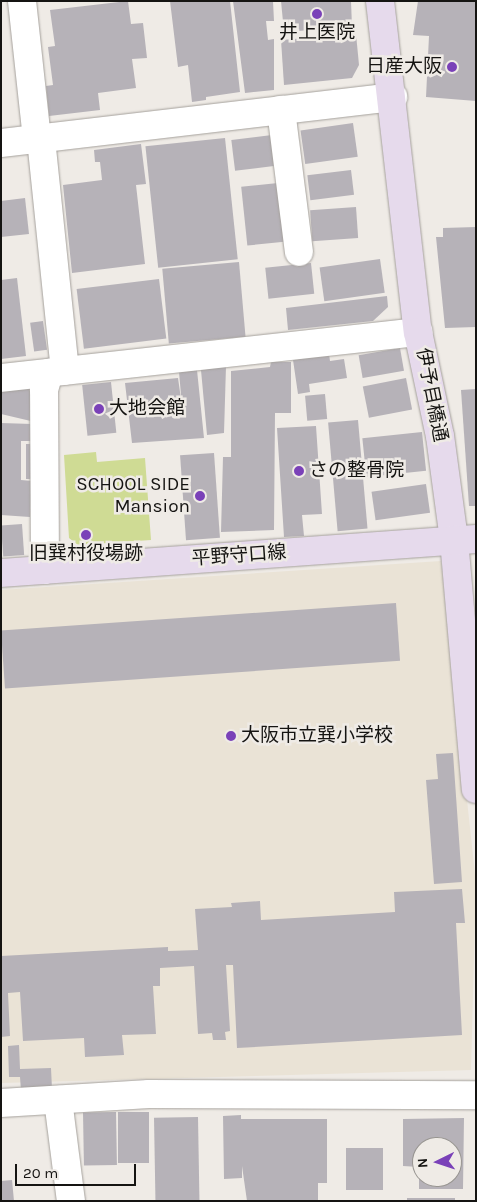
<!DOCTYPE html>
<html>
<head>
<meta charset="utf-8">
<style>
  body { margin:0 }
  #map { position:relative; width:477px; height:1202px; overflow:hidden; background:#efebe6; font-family:Karla,"Noto Sans JP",sans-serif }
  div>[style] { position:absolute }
  .built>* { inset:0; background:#eae3d6 }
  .green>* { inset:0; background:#cfdb94 }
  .building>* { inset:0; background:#b6b2b8; transform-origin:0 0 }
  .roads { filter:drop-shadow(0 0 1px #a5a19c) drop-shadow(0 0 1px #a5a19c) }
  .street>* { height:28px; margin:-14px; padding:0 14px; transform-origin:14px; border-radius:14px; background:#fff }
  .secondary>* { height:28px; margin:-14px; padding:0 14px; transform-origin:14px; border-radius:14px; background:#e6daec }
  .dots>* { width:14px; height:14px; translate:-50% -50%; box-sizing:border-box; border:2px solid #efebe6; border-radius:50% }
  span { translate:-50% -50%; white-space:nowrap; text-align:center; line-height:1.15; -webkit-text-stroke:5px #efebe6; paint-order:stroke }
  .poi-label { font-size:19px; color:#151412 }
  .right { translate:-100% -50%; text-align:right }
  .left { translate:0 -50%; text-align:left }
  .street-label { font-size:19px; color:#151412 }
  .frame { position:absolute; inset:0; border:2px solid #151412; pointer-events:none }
  .north { position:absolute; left:412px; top:1137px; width:50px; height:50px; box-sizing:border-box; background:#efebe6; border:1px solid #989591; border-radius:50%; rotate:266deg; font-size:14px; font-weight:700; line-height:20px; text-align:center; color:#151412 }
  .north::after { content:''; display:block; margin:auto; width:18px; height:22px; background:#7a41b8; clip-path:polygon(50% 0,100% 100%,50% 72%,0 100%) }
  .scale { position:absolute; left:15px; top:1164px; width:121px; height:22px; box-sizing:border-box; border:2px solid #151412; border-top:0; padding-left:6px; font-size:15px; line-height:18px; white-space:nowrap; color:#151412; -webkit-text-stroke:4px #efebe6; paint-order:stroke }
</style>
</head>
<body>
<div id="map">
  <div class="built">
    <i style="clip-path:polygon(441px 561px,476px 883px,471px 1070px,1px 1083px,1px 590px)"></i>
  </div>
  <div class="green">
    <i style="clip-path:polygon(96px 452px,97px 462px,145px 458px,151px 540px,78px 545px,69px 538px,64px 455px)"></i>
  </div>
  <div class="building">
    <i style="clip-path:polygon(128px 1px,131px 24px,143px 23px,147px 58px,132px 59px,136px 88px,98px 93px,100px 110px,49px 116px,46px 86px,53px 85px,48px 47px,55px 46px,50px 10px)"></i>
    <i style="clip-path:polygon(170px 1px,230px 1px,240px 92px,206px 97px,206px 100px,192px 102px,188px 65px,178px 67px)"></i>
    <i style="clip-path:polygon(233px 1px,273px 1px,274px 21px,266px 21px,268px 40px,274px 39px,274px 90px,245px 93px)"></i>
    <i style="clip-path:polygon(281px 1px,351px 1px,352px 27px,284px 32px)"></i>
    <i style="clip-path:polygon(418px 1px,476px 1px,476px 101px,426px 97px,429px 36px,413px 35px)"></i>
    <i style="clip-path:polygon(356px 34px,359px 65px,352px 78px,284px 85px,281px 40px)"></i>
    <i style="left:353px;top:123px;width:34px;height:53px;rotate:82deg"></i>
    <i style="left:272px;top:135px;width:31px;height:41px;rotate:83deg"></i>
    <i style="left:225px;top:138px;width:122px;height:80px;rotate:84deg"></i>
    <i style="clip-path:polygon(141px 144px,146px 184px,136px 185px,145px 264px,72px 273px,63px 185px,102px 180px,100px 162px,95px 162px,94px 150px)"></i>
    <i style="left:351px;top:170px;width:25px;height:44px;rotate:83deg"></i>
    <i style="left:278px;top:183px;width:59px;height:37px;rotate:84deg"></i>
    <i style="clip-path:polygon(25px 198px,29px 234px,1px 237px,1px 201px)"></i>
    <i style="left:356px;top:207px;width:31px;height:46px;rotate:86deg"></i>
    <i style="clip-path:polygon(476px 227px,476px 327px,445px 328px,436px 237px,443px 237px,443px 228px)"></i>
    <i style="left:380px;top:259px;width:34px;height:61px;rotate:82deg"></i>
    <i style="left:239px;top:262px;width:75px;height:77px;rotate:85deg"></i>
    <i style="left:311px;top:263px;width:31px;height:46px;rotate:84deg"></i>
    <i style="clip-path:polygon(17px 278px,26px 356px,1px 359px,1px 280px)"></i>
    <i style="left:159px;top:279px;width:60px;height:83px;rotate:83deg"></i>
    <i style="clip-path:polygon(387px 296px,388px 307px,373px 321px,288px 330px,286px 308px)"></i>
    <i style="left:43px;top:321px;width:29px;height:13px;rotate:82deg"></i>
    <i style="left:400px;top:348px;width:23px;height:42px;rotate:80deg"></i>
    <i style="clip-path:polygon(329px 354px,330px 361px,344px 359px,347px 378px,309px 384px,310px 392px,298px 394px,293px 360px)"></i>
    <i style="clip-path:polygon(271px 362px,291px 362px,291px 413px,275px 413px,274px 530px,221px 532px,223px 457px,231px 457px,231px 371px,270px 367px)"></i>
    <i style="clip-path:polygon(226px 366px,224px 433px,207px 435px,201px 370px)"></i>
    <i style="clip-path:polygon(197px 370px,204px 438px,132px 443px,125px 383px,178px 378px,182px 406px,179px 372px)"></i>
    <i style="left:406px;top:378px;width:32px;height:44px;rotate:79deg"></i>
    <i style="left:111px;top:382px;width:51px;height:29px;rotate:84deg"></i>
    <i style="clip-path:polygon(28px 388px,35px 399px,35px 422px,1px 414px,1px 390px)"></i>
    <i style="clip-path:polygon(476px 389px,476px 506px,469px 506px,461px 390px)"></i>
    <i style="left:325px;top:394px;width:25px;height:20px;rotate:85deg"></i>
    <i style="left:358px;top:420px;width:109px;height:30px;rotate:85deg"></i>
    <i style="clip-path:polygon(1px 423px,32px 424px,31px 441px,21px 441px,21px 480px,32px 481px,30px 517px,1px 515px)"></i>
    <i style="clip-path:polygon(316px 426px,322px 514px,302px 515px,304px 536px,284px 537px,277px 428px)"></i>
    <i style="left:422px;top:432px;width:39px;height:60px;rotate:84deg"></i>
    <i style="left:26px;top:444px;width:11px;height:35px"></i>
    <i style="left:214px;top:453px;width:85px;height:34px;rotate:86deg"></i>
    <i style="left:426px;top:484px;width:29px;height:55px;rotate:82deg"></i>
    <i style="left:22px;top:524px;width:31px;height:21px;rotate:86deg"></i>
    <i style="left:396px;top:603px;width:58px;height:396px;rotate:86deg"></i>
    <i style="clip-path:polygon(453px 753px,462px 882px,434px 884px,426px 780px,438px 779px,436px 754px)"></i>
    <i style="clip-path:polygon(462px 889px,465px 923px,456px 923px,462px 1035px,237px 1048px,233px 965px,226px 965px,230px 1031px,225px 1032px,226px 1040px,213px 1040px,212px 1033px,198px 1034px,194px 966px,160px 968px,160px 986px,153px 986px,156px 1034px,122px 1035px,124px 1055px,85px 1057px,84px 1038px,23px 1041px,20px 992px,8px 993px,10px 1036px,1px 1037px,1px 956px,168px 947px,168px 951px,198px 950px,195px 909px,232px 907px,231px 903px,260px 901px,261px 920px,395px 912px,394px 892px)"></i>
    <i style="clip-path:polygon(19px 1045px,20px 1069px,51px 1068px,52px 1089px,21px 1091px,20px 1077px,9px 1077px,8px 1046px)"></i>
    <i style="left:116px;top:1112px;width:53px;height:33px;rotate:89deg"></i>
    <i style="left:118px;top:1112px;width:31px;height:51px"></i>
    <i style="clip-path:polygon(241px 1115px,241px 1119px,327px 1119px,327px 1183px,318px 1183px,318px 1201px,247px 1201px,242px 1166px,242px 1178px,224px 1179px,223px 1116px)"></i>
    <i style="left:198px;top:1117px;width:84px;height:44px;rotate:89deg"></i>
    <i style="clip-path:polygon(evenodd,464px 1118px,463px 1189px,419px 1189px,419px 1167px,403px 1166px,403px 1119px,464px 1118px,422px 1147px,452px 1147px,452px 1177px,422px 1177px,422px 1147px)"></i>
    <i style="left:346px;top:1148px;width:37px;height:42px"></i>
    <i style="clip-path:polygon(12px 1180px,14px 1201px,1px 1201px,1px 1181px)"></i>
    <i style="left:407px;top:1198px;width:48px;height:3px"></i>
  </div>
  <div class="roads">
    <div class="street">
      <i style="left:22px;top:1px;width:139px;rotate:83.8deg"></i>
      <i style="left:281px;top:110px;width:143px;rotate:82.8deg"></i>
      <i style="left:41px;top:139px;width:233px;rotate:84.1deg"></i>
      <i style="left:1px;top:143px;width:395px;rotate:-6.7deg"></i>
      <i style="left:1px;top:378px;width:420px;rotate:-6.3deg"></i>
      <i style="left:45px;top:570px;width:180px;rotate:-90.3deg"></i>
      <i style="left:44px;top:390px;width:18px;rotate:-74deg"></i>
      <i style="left:58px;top:1100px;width:102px;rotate:82.7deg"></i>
      <i style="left:1px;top:1103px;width:148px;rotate:-3.5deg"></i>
      <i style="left:149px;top:1094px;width:327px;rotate:0.2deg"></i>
    </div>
    <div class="secondary">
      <i style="left:380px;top:1px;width:333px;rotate:83.5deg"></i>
      <i style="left:418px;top:332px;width:106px;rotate:78.1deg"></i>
      <i style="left:440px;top:436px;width:105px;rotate:82.3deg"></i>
      <i style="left:454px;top:540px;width:250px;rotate:85deg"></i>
      <i style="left:1px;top:573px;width:476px;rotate:-4.1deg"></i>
    </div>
  </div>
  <div class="dots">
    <i style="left:317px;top:14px;background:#7a41b8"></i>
    <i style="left:452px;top:67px;background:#7a41b8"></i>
    <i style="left:99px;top:409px;background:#7a41b8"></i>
    <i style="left:299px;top:471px;background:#7a41b8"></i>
    <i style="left:200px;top:496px;background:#7a41b8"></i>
    <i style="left:86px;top:535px;background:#7a41b8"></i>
    <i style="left:231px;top:736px;background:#7a41b8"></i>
  </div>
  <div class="poi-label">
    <span style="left:317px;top:33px">井上医院</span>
    <span class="right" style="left:442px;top:67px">日産大阪</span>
    <span class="left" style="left:109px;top:409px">大地会館</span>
    <span class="left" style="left:309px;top:471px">さの整骨院</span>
    <span class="right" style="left:190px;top:496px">SCHOOL SIDE<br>Mansion</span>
    <span style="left:86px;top:554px">旧巽村役場跡</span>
    <span class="left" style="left:241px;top:736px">大阪市立巽小学校</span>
  </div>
  <div class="street-label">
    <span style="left:431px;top:395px;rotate:79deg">伊予目橋通</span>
    <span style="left:239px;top:556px;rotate:-4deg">平野守口線</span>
  </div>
  <div class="frame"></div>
  <div class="north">N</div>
  <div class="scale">20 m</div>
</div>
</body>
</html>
